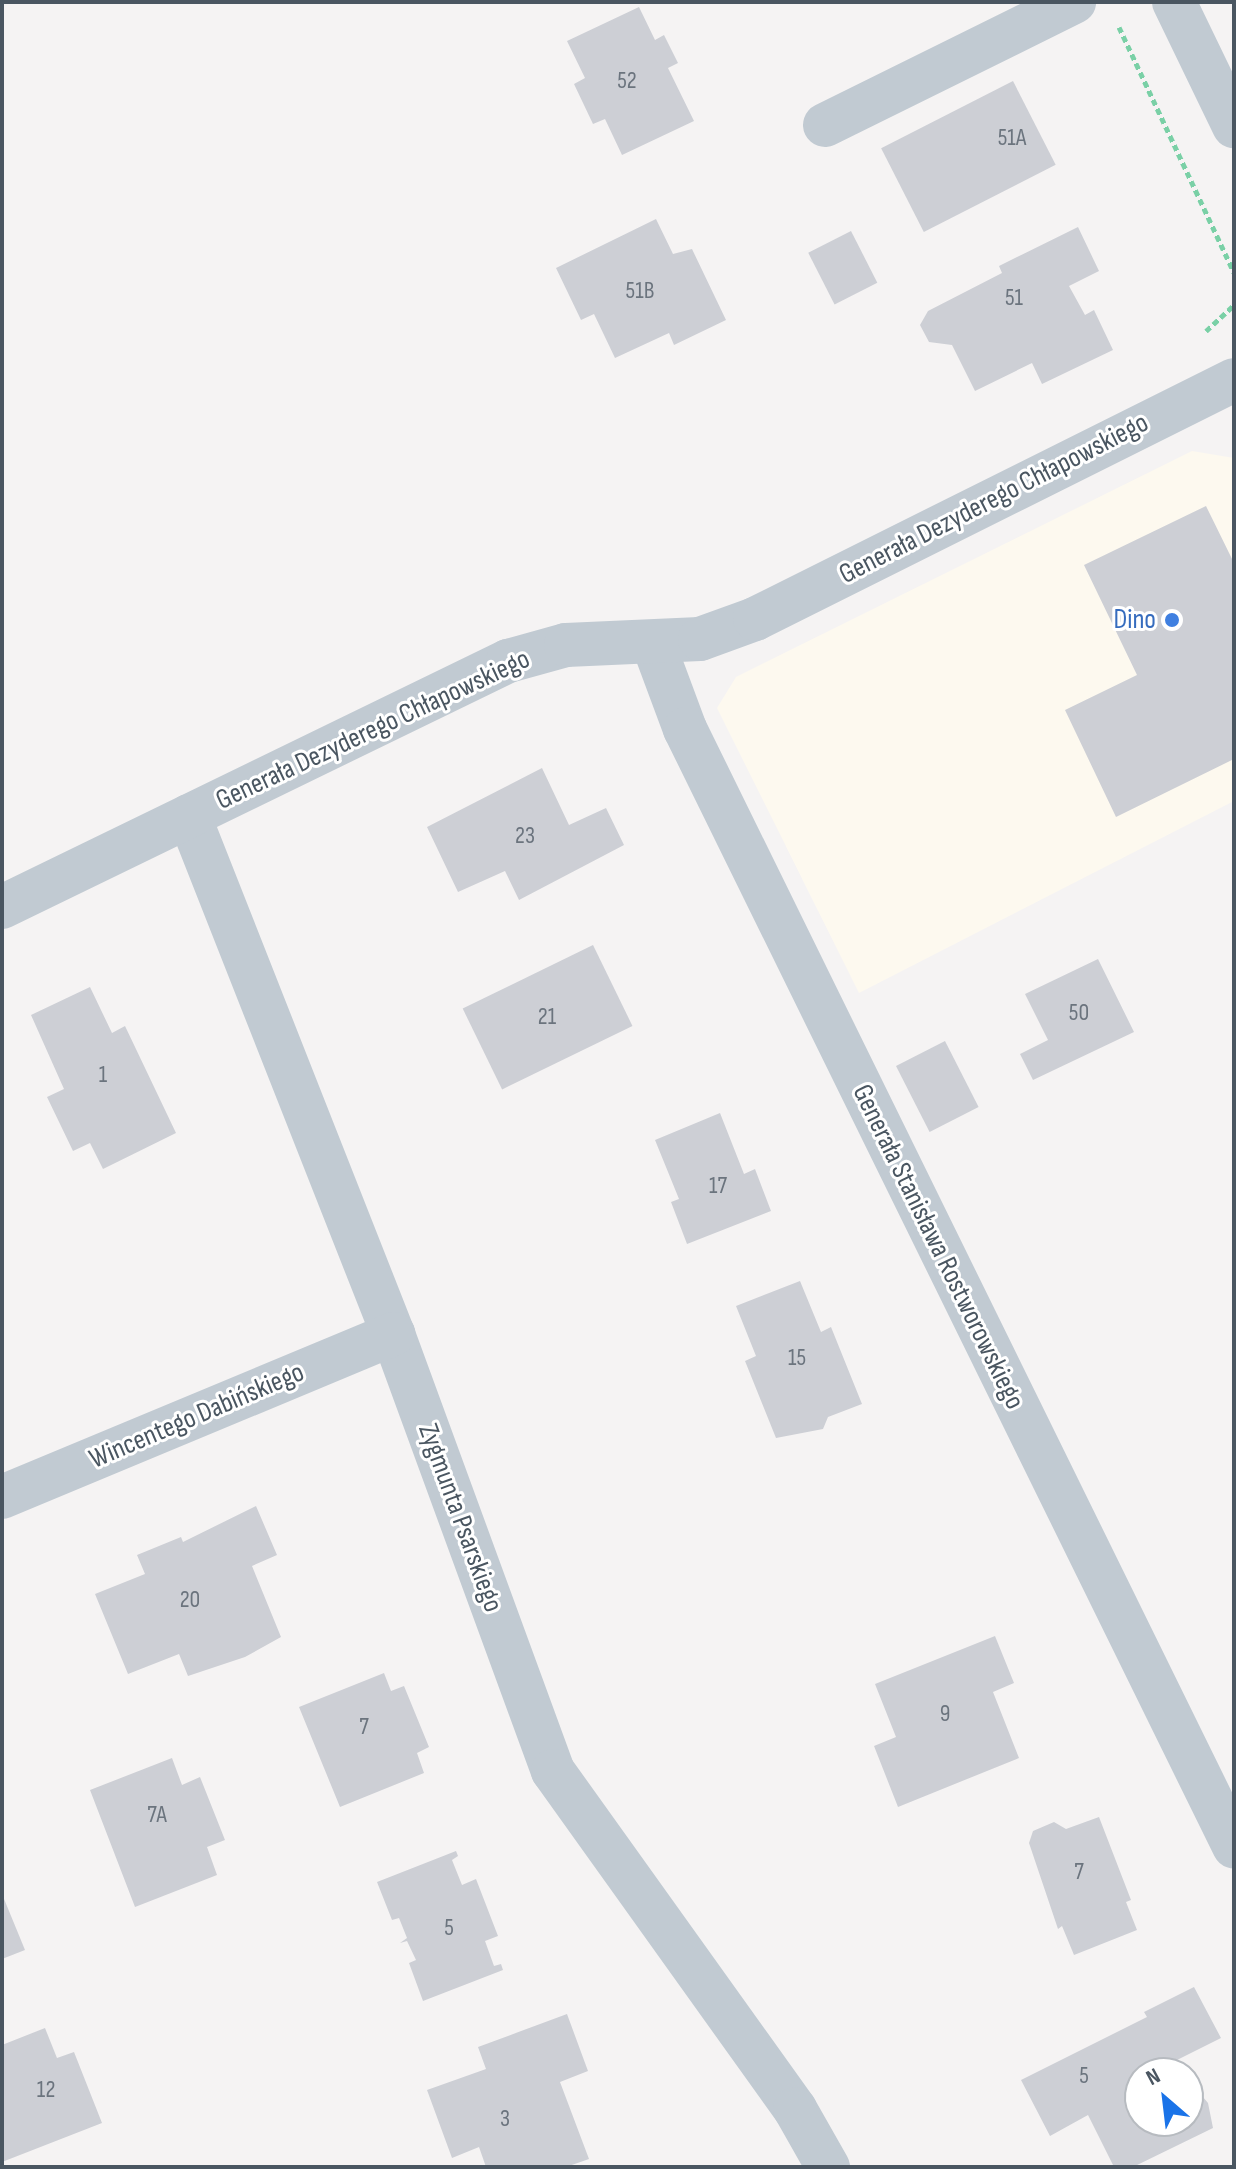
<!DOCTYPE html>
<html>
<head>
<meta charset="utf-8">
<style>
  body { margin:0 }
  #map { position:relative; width:1236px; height:2169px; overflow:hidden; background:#f5f3f3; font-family:"Sofia Sans Condensed",sans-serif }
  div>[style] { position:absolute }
  .commercial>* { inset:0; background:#fdf9ef }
  .building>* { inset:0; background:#cdcfd5; transform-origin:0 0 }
  .path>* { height:5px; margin-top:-2.5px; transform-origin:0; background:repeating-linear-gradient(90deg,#7ad0a6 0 6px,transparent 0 10px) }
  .minor>* { height:44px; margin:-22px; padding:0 22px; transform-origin:22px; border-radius:22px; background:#c1cad2 }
  .dots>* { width:22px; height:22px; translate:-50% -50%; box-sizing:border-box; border:4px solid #fff; border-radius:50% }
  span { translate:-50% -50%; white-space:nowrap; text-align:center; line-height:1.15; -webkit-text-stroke:6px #fff; paint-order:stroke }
  .number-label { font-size:24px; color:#6b747e }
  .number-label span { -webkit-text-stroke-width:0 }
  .street-label { font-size:28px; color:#4a5661 }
  .shop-label { font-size:28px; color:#366cbe }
  .right { translate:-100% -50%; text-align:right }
  .frame { position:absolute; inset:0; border:4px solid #4a5661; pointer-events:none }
  .north { position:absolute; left:1124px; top:2057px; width:80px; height:80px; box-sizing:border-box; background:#fff; border:2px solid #b7bbc0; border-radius:50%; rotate:332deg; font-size:22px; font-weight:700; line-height:32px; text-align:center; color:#4a5661 }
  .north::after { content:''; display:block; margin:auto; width:28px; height:36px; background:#1a73e8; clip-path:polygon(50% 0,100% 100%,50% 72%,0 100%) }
</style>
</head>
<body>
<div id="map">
  <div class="commercial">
    <i style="clip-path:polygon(1192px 451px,1234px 458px,1234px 801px,859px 993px,717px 708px,736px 677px)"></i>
  </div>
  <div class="building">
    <i style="clip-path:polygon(639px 7px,655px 40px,664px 35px,678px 63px,668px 68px,694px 121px,622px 155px,605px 119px,593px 124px,574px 84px,585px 78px,567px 41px)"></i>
    <i style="left:1013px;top:81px;width:94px;height:148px;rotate:63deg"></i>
    <i style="clip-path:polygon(656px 219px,673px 254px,692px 249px,726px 320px,674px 345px,669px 333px,615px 358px,594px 314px,581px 320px,556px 268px)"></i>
    <i style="clip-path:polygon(1078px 227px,1099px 271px,1069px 286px,1085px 315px,1094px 310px,1113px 350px,1042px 384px,1032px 363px,975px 391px,952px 345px,929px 342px,920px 325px,928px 311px,1002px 273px,999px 266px)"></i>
    <i style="left:851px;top:231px;width:58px;height:48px;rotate:63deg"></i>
    <i style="clip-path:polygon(1206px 506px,1234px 563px,1234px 759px,1116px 817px,1065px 710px,1137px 675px,1084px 565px)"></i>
    <i style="clip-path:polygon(542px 768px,569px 825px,606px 808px,624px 845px,519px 900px,505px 871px,458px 892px,427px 827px)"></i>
    <i style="left:593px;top:945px;width:90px;height:145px;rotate:64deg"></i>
    <i style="clip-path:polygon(1098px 959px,1134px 1032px,1033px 1080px,1020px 1054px,1048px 1040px,1025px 994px)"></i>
    <i style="clip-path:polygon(90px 987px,112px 1033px,125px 1026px,176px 1133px,103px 1169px,90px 1143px,73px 1151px,47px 1097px,64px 1089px,31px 1015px)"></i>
    <i style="left:945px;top:1041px;width:74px;height:55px;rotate:63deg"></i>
    <i style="clip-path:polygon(720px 1113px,744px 1174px,755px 1169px,771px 1211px,687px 1244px,671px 1202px,679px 1199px,655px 1140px)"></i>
    <i style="clip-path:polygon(800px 1281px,821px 1332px,831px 1327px,862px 1404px,828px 1417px,823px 1429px,776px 1438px,745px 1361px,756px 1356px,736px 1306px)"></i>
    <i style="clip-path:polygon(256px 1506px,277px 1555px,252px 1566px,281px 1637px,245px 1657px,188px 1676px,179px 1654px,128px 1674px,95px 1594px,145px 1574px,137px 1555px,181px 1537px,183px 1542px)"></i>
    <i style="clip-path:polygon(995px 1636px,1014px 1683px,993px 1692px,1019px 1758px,898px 1807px,874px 1746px,896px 1737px,875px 1684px)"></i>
    <i style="clip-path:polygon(384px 1673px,391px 1691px,404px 1686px,429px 1747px,417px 1753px,424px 1773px,340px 1807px,299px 1707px)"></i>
    <i style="clip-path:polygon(172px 1758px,182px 1785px,200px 1777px,225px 1840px,207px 1847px,217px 1875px,135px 1907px,90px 1790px)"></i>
    <i style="clip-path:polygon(1099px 1817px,1131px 1900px,1126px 1902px,1137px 1930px,1074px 1955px,1062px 1926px,1058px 1929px,1029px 1843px,1033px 1831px,1054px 1822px,1066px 1829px)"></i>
    <i style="clip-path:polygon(456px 1851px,458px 1856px,452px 1860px,462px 1885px,476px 1879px,498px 1936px,485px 1941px,494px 1966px,501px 1964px,503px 1970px,423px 2001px,409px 1963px,416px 1960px,407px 1941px,400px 1943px,407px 1938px,399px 1918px,392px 1920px,377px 1882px)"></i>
    <i style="clip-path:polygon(2px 1894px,25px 1950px,2px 1959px)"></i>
    <i style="clip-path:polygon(1194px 1987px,1221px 2038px,1173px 2062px,1178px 2073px,1140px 2073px,1140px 2121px,1188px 2121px,1191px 2083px,1208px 2103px,1213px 2128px,1133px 2167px,1114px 2167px,1088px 2115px,1050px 2136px,1021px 2080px,1147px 2017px,1144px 2012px)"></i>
    <i style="clip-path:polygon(567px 2014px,588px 2071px,560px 2082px,589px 2159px,566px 2167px,486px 2167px,479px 2147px,452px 2158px,427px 2090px,486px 2069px,478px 2047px)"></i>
    <i style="clip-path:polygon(45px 2028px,57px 2058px,74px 2052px,102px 2123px,2px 2162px,2px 2045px)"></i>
  </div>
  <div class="path">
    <i style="left:1119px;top:27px;width:271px;rotate:64.9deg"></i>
    <i style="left:1206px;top:331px;width:38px;rotate:-43deg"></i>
  </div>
  <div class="minor">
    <i style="left:1174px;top:2px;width:138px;rotate:64.2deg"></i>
    <i style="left:825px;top:125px;width:278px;rotate:-26.3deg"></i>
    <i style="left:653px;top:643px;width:92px;rotate:69.6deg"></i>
    <i style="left:685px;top:729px;width:1245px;rotate:63.83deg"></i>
    <i style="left:189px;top:816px;width:557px;rotate:68.5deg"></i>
    <i style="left:393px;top:1334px;width:465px;rotate:69.9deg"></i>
    <i style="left:553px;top:1771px;width:416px;rotate:54.4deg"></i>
    <i style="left:795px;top:2109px;width:67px;rotate:60.4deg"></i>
    <i style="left:2px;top:907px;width:563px;rotate:-25.93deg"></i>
    <i style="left:508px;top:661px;width:60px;rotate:-15.4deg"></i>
    <i style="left:566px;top:645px;width:134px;rotate:-2.6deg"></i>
    <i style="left:700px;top:639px;width:59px;rotate:-20deg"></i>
    <i style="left:755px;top:619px;width:535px;rotate:-26.52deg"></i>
    <i style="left:2px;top:1497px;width:424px;rotate:-22.6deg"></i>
  </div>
  <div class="dots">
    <i style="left:1172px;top:620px;background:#3f7fe0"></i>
  </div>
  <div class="number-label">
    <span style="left:627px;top:81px">52</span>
    <span style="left:1012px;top:138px">51A</span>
    <span style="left:640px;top:291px">51B</span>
    <span style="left:1014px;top:298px">51</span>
    <span style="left:525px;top:836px">23</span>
    <span style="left:1079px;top:1013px">50</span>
    <span style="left:547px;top:1017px">21</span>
    <span style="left:103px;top:1075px">1</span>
    <span style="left:718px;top:1186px">17</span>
    <span style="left:797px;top:1358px">15</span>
    <span style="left:190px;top:1600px">20</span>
    <span style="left:945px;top:1714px">9</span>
    <span style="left:364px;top:1727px">7</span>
    <span style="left:157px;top:1815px">7A</span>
    <span style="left:1079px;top:1872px">7</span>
    <span style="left:449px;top:1928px">5</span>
    <span style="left:1084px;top:2076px">5</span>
    <span style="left:46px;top:2090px">12</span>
    <span style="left:505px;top:2119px">3</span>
  </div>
  <div class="street-label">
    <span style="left:994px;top:499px;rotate:-27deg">Generała Dezyderego Chłapowskiego</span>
    <span style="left:373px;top:730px;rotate:-25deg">Generała Dezyderego Chłapowskiego</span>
    <span style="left:938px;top:1247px;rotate:64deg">Generała Stanisława Rostworowskiego</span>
    <span style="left:197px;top:1416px;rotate:-23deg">Wincentego Dabińskiego</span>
    <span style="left:460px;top:1518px;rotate:70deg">Zygmunta Psarskiego</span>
  </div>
  <div class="shop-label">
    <span class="right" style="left:1156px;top:620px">Dino</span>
  </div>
  <div class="frame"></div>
  <div class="north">N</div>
</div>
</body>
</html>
